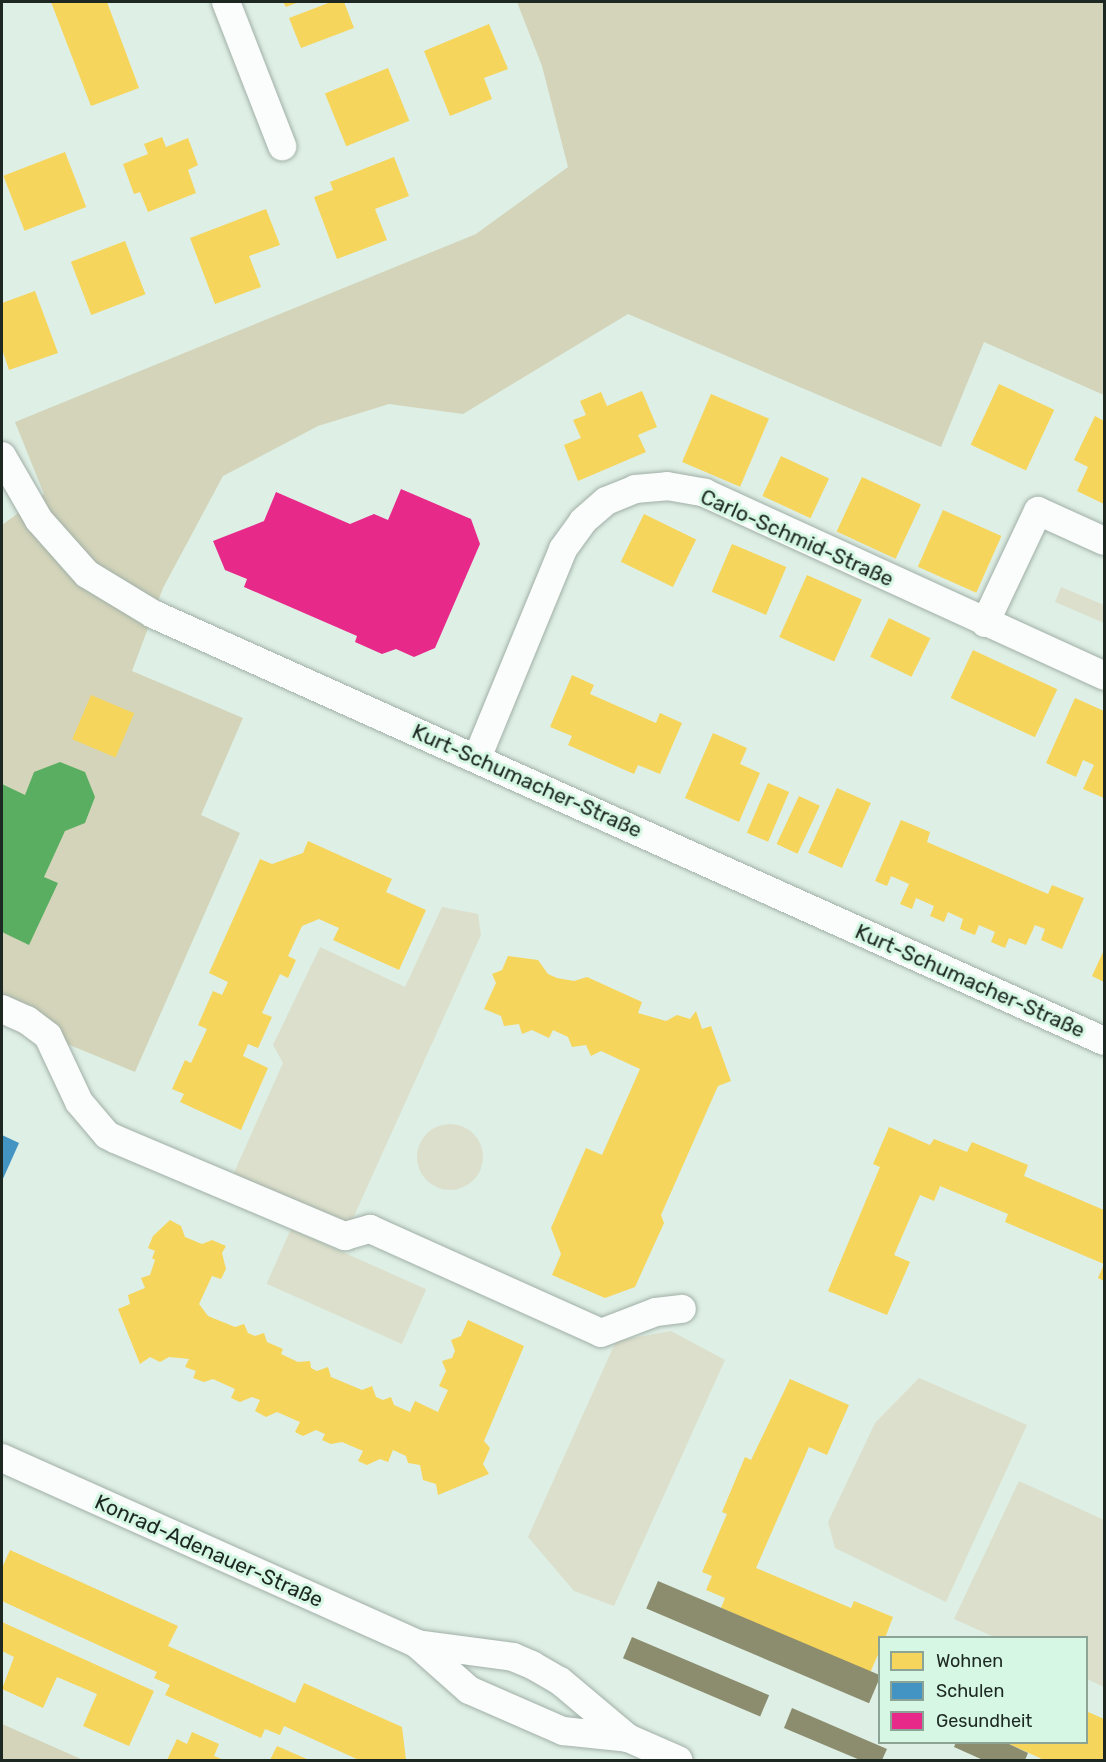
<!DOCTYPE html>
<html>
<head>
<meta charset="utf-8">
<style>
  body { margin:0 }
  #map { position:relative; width:1106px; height:1762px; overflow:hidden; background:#deefe5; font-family:Rubik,sans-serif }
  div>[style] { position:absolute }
  .green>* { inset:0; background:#dcdfcb; transform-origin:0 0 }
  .round { border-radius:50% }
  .forest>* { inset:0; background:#d3d4b9 }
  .homes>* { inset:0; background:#f6d55c; transform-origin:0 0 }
  .schools>* { inset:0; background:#4393c3 }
  .health>* { inset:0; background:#e7298a }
  .public>* { inset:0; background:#5aae61 }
  .industry>* { inset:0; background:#8c8c6e; transform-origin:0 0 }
  .roads { filter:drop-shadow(0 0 2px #a1afa7) drop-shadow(0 0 2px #a1afa7) }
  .street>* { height:28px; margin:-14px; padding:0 14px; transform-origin:14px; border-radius:14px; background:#fafdfb }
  span { translate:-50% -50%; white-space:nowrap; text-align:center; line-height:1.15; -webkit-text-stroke:6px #d6f7e4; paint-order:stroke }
  .street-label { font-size:21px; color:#1c2821 }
  .frame { position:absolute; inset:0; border:3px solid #1c2821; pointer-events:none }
  .legend { position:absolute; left:878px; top:1636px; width:210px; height:108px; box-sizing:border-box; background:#d6f7e4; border:2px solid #8ca496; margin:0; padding:8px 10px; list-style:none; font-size:18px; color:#1c2821 }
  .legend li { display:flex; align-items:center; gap:12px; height:30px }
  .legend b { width:30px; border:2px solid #8ca496 }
</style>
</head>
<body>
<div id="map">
  <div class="green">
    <i style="clip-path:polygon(1061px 587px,1104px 605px,1104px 623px,1055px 602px)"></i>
    <i style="clip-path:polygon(442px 907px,478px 914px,481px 935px,345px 1236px,228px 1186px,283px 1063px,273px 1045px,320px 947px,405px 987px)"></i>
    <i class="round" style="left:417px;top:1124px;width:66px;height:66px"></i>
    <i style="left:291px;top:1229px;width:148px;height:60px;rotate:24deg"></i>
    <i style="clip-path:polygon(671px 1331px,725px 1360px,614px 1606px,574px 1591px,528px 1537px,616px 1341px)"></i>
    <i style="clip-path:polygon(919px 1378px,1027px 1425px,946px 1602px,835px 1548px,828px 1522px,875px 1423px)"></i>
    <i style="clip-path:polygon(1019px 1481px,1104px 1520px,1104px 1687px,1087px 1679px,1086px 1638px,994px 1637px,954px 1619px)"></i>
  </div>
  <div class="forest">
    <i style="clip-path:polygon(517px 2px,1104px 2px,1104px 395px,984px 342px,941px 447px,628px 314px,463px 414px,389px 404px,318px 426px,223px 476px,163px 588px,132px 671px,243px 718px,201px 815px,240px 833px,135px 1072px,48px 1036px,2px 1009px,2px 525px,44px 494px,15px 422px,476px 234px,568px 167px,542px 66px)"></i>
    <i style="clip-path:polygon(2px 1724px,83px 1760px,2px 1760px)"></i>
  </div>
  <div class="homes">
    <i style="clip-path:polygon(51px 2px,107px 2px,139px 88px,91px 106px)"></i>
    <i style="clip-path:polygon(283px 2px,299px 2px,286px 7px)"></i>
    <i style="clip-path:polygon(331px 2px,344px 2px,354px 28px,301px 48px,289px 18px)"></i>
    <i style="clip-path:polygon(489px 24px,508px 69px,484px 78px,492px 99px,450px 116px,424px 51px)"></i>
    <i style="left:388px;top:68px;width:57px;height:68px;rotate:68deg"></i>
    <i style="clip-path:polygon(162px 137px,166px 147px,188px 138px,198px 165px,188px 170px,196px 193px,148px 212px,140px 192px,134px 194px,123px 164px,148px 154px,144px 144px)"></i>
    <i style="left:65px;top:152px;width:59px;height:66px;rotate:69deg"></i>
    <i style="clip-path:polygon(394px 157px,409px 196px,375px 209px,387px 240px,337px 259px,314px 197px,333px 190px,330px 182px)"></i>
    <i style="clip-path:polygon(266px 209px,280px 245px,249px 256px,261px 287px,215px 304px,190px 238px)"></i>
    <i style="left:125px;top:241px;width:57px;height:58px;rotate:69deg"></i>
    <i style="clip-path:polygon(35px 291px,58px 353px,9px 370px,2px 349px,2px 303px)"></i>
    <i style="left:999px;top:384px;width:61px;height:67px;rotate:25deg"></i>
    <i style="clip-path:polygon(642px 391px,657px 427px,638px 435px,646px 452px,578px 481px,564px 445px,581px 438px,573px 420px,586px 415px,580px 401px,601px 392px,607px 406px)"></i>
    <i style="left:711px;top:394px;width:63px;height:74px;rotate:23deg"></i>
    <i style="clip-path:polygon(1095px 416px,1104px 421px,1104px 504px,1077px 491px,1088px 467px,1074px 460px)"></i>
    <i style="left:781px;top:456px;width:53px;height:44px;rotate:25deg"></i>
    <i style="left:862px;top:477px;width:65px;height:60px;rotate:25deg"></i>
    <i style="left:943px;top:510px;width:64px;height:62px;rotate:24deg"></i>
    <i style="left:644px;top:514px;width:58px;height:53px;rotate:26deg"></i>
    <i style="left:732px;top:544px;width:59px;height:52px;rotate:23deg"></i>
    <i style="left:807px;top:575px;width:60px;height:68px;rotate:24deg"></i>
    <i style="left:889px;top:618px;width:46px;height:43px;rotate:26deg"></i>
    <i style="left:973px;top:650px;width:93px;height:53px;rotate:25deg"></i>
    <i style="clip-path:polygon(572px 675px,594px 685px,590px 694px,656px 723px,660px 713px,682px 723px,660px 774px,638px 765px,634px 774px,568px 745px,572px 736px,550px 727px)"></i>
    <i style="left:91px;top:695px;width:47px;height:48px;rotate:23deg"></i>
    <i style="clip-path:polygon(1075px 698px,1104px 711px,1104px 798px,1083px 789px,1094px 765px,1083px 760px,1076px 777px,1046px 763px)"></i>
    <i style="clip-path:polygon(713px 733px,747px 748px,740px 764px,760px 773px,739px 822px,685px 798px)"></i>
    <i style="left:768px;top:783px;width:23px;height:54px;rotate:23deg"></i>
    <i style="left:837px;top:788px;width:37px;height:71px;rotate:24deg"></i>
    <i style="left:799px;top:796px;width:23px;height:53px;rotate:25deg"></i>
    <i style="clip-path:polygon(901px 820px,930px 832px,927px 842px,1048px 894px,1052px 885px,1084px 898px,1062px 949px,1041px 940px,1045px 929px,1035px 925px,1026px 945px,1009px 938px,1005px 948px,991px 942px,995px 932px,979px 925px,975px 935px,960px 929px,963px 919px,948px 912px,944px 922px,930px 916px,934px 906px,916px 898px,912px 909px,900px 904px,909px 884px,891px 876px,887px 886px,875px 881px)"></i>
    <i style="clip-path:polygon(308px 841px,392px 879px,386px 892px,426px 910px,399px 970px,333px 940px,339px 928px,319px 919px,302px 926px,288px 956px,296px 960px,288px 978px,280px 974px,262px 1013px,272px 1017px,258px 1048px,248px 1044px,243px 1056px,268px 1068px,241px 1130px,180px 1102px,184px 1094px,172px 1089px,185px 1060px,191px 1063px,207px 1029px,198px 1025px,213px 991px,222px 995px,228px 982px,209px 973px,260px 859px,272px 864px,303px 853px)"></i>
    <i style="clip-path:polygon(1104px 950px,1104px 982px,1092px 976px)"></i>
    <i style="clip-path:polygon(508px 956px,538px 960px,548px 974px,557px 978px,574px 981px,587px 977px,642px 1002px,638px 1013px,666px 1021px,677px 1015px,690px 1019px,696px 1011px,702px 1029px,711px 1026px,731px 1081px,718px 1086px,661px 1215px,664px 1223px,635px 1287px,605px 1298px,552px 1275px,561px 1254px,551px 1228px,586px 1148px,602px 1155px,640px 1069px,601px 1051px,591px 1056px,586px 1045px,572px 1047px,568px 1037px,553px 1030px,549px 1038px,532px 1030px,522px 1034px,519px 1024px,504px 1026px,501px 1016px,484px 1009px,496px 983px,492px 974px,502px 970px)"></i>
    <i style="clip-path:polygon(889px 1127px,930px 1145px,934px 1139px,967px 1152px,972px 1142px,1028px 1165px,1024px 1176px,1104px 1210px,1104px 1281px,1098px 1278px,1104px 1264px,1005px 1222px,1008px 1214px,940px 1186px,934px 1201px,920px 1195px,894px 1255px,910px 1262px,887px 1315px,828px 1291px,880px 1167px,873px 1164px)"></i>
    <i style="clip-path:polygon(170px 1220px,181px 1226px,185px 1237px,202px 1244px,212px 1240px,226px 1246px,222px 1253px,226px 1269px,221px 1279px,212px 1276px,199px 1304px,208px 1316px,235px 1327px,244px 1324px,248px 1333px,255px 1336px,264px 1333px,267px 1342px,283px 1349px,281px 1354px,298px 1362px,310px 1361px,311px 1368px,317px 1371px,328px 1367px,331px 1377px,362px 1390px,372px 1386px,376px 1397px,383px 1400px,391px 1397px,394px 1405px,410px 1412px,415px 1401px,438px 1412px,448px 1390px,439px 1386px,446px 1371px,442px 1361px,452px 1358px,455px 1351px,451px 1340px,461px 1336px,468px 1320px,524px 1346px,484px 1441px,490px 1448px,483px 1464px,489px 1474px,438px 1495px,436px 1484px,423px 1480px,420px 1465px,408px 1463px,406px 1456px,393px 1450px,388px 1462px,380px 1459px,367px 1465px,358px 1461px,363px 1451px,342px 1442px,331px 1444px,322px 1440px,325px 1434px,316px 1430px,303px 1436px,295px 1432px,300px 1422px,277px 1412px,266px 1417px,255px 1411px,260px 1400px,252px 1397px,240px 1402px,231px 1398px,235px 1389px,213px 1379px,204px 1382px,193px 1378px,196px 1371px,185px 1367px,189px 1359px,169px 1357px,160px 1362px,150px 1357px,140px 1364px,118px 1309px,130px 1304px,128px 1295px,145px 1288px,141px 1278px,150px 1275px,155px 1260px,152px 1258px,155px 1251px,148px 1248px,153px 1236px)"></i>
    <i style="clip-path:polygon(790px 1379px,849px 1405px,827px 1455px,809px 1447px,756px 1568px,851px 1608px,854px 1601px,893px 1617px,885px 1638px,880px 1638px,880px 1650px,870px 1673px,721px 1608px,725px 1598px,706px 1590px,712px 1576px,702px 1572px,727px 1514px,722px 1512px,745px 1457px,751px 1460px)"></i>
    <i style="clip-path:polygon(10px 1550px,178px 1626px,168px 1646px,280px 1696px,295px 1703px,304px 1683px,402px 1727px,406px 1760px,359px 1760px,284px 1726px,280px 1735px,265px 1729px,261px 1738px,165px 1695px,170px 1685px,154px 1678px,157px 1672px,2px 1601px,2px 1568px)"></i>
    <i style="clip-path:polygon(2px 1622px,154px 1691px,129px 1746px,83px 1726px,97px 1694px,57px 1677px,43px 1708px,2px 1689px,14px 1657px,2px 1651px)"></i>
    <i style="clip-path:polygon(1086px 1711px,1104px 1719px,1104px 1760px,1044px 1760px,1005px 1742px,1086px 1742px)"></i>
    <i style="clip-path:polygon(192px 1732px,219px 1744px,214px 1756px,224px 1760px,167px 1760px,177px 1739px,187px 1744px)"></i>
    <i style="clip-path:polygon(277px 1746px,309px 1760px,270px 1760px)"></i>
  </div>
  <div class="schools">
    <i style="clip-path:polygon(2px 1135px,19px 1143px,2px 1181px)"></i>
  </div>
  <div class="health">
    <i style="clip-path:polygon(401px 489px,471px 519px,480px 544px,435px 648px,414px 657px,396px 649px,382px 654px,355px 642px,357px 636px,244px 587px,247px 579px,225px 570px,213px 541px,264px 521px,276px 492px,350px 524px,374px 514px,388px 520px)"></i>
  </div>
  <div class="public">
    <i style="clip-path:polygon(60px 762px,85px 772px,95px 797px,85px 823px,65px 831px,44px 877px,58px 883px,29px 945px,2px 932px,2px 784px,25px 795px,34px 772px)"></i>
  </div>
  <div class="industry">
    <i style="left:658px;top:1581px;width:242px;height:30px;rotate:23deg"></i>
    <i style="left:632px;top:1637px;width:149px;height:23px;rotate:23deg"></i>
    <i style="clip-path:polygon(792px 1708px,887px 1749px,882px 1760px,860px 1760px,784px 1728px)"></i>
    <i style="clip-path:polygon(956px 1742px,1005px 1742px,1028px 1753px,1025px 1760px,983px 1760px,954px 1747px)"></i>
  </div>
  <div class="roads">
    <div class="street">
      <i style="left:226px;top:2px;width:155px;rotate:68.7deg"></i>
      <i style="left:2px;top:456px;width:74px;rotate:60deg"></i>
      <i style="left:39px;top:520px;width:72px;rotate:48.4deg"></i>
      <i style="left:87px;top:574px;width:77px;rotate:31.2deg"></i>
      <i style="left:153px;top:614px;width:1042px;rotate:24.18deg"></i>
      <i style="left:985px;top:623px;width:124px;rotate:-64.7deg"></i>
      <i style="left:1038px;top:511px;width:72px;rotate:24.4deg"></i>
      <i style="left:477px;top:758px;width:226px;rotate:-67.6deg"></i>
      <i style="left:563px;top:549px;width:34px;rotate:-54deg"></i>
      <i style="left:583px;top:521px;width:30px;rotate:-41deg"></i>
      <i style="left:606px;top:501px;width:31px;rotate:-22deg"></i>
      <i style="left:635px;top:489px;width:32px;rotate:-5deg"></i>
      <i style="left:667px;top:486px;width:39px;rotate:10deg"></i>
      <i style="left:705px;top:493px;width:439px;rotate:24.6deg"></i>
      <i style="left:2px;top:1009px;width:27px;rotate:24deg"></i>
      <i style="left:27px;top:1020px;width:26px;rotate:37deg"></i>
      <i style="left:48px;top:1036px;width:73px;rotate:64.8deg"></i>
      <i style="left:79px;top:1102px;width:43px;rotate:49.7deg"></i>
      <i style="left:107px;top:1135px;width:9px;rotate:27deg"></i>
      <i style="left:115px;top:1139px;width:250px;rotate:22.9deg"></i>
      <i style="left:345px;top:1236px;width:26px;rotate:-16deg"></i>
      <i style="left:370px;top:1229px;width:253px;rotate:24.2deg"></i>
      <i style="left:601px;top:1333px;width:59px;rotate:-20.9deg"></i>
      <i style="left:656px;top:1312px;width:26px;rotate:-7deg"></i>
      <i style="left:2px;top:1458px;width:455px;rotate:24.1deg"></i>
      <i style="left:417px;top:1644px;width:97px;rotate:7.7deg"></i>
      <i style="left:513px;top:1657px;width:21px;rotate:23deg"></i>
      <i style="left:532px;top:1665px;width:32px;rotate:30deg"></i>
      <i style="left:560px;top:1681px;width:89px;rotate:40deg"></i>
      <i style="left:628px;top:1738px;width:55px;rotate:23.7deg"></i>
      <i style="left:417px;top:1644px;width:69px;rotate:41.5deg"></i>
      <i style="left:469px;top:1690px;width:103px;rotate:23.6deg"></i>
      <i style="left:563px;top:1731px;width:65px;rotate:6.1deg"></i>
    </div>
  </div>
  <div class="street-label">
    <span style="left:797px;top:538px;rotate:24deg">Carlo-Schmid-Straße</span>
    <span style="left:527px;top:781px;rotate:24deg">Kurt-Schumacher-Straße</span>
    <span style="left:970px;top:981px;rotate:24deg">Kurt-Schumacher-Straße</span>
    <span style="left:209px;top:1551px;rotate:24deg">Konrad-Adenauer-Straße</span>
  </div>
  <div class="frame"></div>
  <ul class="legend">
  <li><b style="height:16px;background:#f6d55c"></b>Wohnen</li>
  <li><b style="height:16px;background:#4393c3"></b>Schulen</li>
  <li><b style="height:16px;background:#e7298a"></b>Gesundheit</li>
  </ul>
</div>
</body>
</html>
